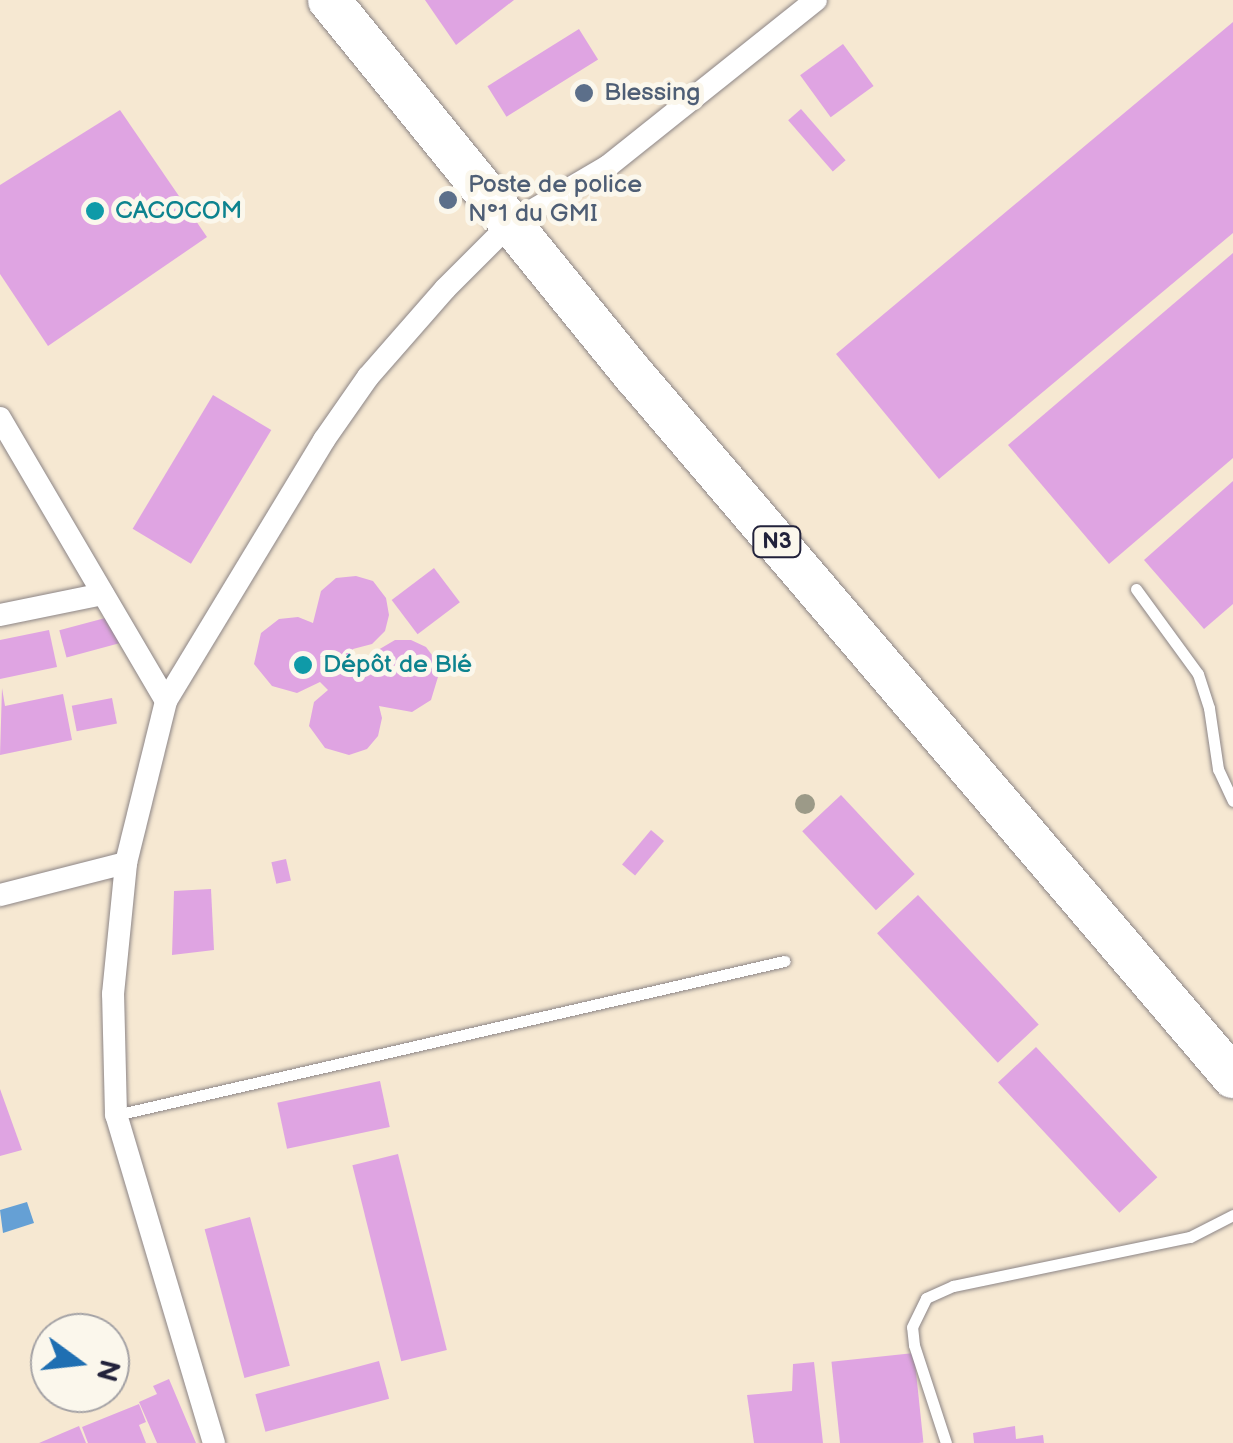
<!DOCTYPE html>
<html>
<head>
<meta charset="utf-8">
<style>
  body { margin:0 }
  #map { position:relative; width:1233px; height:1443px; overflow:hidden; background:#f6e8d2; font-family:"Balsamiq Sans",sans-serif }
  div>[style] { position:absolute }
  .water>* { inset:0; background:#65a0d5 }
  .building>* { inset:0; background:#dfa4e2; transform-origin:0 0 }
  .roads { filter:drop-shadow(0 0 2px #8c8586) drop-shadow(0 0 2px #8c8586) }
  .lane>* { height:11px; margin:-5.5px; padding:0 5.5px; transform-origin:5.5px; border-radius:5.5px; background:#fff }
  .street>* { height:22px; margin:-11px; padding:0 11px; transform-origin:11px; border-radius:11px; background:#fff }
  .highway>* { height:42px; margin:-21px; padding:0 21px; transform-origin:21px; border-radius:21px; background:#fff }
  .trees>* { width:20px; height:20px; margin:-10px; border-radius:50%; background:#9c9a88 }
  .dots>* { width:28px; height:28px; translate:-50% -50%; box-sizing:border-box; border:5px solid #fbf7ec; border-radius:50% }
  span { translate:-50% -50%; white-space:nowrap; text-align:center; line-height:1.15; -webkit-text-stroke:10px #fbf7ec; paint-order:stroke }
  .shield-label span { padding:2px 8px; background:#fbf7ec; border:2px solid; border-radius:8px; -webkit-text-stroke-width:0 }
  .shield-label { font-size:22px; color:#22223b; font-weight:700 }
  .service-label { font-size:25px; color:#4e5e75 }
  .left { translate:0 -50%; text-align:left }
  .culture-label { font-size:25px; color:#0d838f }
  .north { position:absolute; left:30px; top:1313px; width:100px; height:100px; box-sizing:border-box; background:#fbf7ec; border:2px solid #a4a2a5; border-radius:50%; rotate:105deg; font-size:28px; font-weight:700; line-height:40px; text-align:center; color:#22223b }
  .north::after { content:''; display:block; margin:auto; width:35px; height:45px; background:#1f6fb2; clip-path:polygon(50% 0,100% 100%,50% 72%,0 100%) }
</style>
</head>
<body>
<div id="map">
  <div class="water">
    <i style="clip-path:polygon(27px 1202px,34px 1223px,3px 1233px,0 1210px)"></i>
  </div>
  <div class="building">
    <i style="clip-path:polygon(425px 0,514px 0,456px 45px)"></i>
    <i style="clip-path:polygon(1233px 22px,1233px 233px,939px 479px,836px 354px)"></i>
    <i style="left:579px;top:29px;width:36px;height:108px;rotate:58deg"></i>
    <i style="left:843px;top:44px;width:52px;height:53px;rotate:54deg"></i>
    <i style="left:801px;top:109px;width:68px;height:17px;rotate:49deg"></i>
    <i style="clip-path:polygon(120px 110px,207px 237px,48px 346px,0 274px,0 185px)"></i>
    <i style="clip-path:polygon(1233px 253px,1233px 458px,1109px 564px,1008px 445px)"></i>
    <i style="left:213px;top:395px;width:68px;height:156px;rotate:31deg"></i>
    <i style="clip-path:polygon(1233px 481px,1233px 604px,1204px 629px,1144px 560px)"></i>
    <i style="left:434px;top:568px;width:43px;height:53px;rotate:53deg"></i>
    <i style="clip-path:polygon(356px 576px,373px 581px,386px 598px,389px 615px,385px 631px,372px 644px,353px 649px,351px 667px,367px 671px,378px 650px,395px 640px,411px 640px,426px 647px,441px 667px,431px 700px,412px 712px,379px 706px,382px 718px,378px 736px,367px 749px,349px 755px,325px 748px,309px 726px,314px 702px,328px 690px,320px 682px,297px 693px,272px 686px,254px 664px,261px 633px,279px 619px,298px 617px,313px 623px,321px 591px,336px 578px)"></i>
    <i style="left:124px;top:613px;width:28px;height:67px;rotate:75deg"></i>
    <i style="clip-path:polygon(49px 630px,57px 667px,0 679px,0 640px)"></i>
    <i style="clip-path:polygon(2px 688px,5px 706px,63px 694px,72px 740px,0 755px)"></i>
    <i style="left:112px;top:698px;width:26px;height:41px;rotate:79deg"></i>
    <i style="left:841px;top:795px;width:108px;height:53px;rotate:47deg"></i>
    <i style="left:651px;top:830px;width:17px;height:45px;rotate:40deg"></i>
    <i style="left:286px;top:859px;width:22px;height:15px;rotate:77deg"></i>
    <i style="clip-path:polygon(211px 889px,214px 950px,172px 955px,174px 891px)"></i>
    <i style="left:918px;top:895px;width:177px;height:56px;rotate:47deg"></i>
    <i style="left:1036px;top:1047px;width:178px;height:52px;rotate:47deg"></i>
    <i style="left:380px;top:1081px;width:47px;height:105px;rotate:78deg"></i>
    <i style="clip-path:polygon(0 1089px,22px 1150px,0 1156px)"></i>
    <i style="left:398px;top:1154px;width:202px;height:47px;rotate:76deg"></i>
    <i style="left:250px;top:1217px;width:154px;height:47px;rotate:75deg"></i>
    <i style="left:914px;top:1353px;width:90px;height:83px;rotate:84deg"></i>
    <i style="left:379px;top:1361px;width:39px;height:128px;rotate:75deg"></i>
    <i style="clip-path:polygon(814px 1362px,823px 1443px,754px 1443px,747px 1395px,792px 1391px,793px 1364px)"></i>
    <i style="clip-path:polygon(169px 1379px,196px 1443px,157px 1443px,139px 1402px,157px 1394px,153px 1386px)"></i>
    <i style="clip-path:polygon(139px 1404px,146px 1422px,139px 1425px,146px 1443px,88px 1443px,82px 1427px)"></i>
    <i style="clip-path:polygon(79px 1426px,86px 1443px,39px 1443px)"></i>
    <i style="clip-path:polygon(1015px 1426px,1016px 1439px,1043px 1435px,1044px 1443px,974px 1443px,973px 1433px)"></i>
  </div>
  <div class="roads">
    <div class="lane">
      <i style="left:1136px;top:589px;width:105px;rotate:53.9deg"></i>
      <i style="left:1198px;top:674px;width:36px;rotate:72deg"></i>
      <i style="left:1209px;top:708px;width:62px;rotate:81.6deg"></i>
      <i style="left:1218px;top:769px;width:35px;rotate:65deg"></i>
      <i style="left:116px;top:1115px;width:686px;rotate:-12.98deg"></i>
      <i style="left:946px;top:1443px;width:103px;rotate:-108.1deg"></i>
      <i style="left:914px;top:1345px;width:18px;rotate:-96deg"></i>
      <i style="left:912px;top:1327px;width:32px;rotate:-64deg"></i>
      <i style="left:926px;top:1298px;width:30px;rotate:-24deg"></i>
      <i style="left:953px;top:1286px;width:242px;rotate:-11.7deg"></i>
      <i style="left:1190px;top:1237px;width:48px;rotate:-27.1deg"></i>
    </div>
    <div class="street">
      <i style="left:0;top:418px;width:328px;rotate:59.6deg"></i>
      <i style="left:0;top:615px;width:105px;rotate:-11.5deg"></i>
      <i style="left:0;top:895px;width:130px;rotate:-14.3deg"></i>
      <i style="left:214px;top:1443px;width:342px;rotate:-106.6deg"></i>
      <i style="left:116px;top:1115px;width:121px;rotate:-91.4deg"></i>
      <i style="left:113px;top:994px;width:132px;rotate:-84.3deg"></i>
      <i style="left:126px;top:863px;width:167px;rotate:-76.1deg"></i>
      <i style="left:166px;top:701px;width:305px;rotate:-58.8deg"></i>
      <i style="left:324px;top:440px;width:77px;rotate:-55.1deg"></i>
      <i style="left:368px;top:377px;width:117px;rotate:-48.8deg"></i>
      <i style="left:445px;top:289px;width:93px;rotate:-45deg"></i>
      <i style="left:511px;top:223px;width:113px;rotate:-30.4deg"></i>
      <i style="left:608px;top:166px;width:266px;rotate:-38.6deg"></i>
    </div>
    <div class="highway">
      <i style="left:329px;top:0;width:483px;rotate:50.9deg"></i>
      <i style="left:634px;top:375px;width:923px;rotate:49.53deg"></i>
    </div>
  </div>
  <div class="trees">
    <i style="left:805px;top:804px"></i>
  </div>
  <div class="dots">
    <i style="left:584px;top:93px;background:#5c6f8a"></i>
    <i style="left:448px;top:200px;background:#5c6f8a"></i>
    <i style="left:95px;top:211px;background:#0f9aa8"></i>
    <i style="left:303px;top:665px;background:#0f9aa8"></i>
  </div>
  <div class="shield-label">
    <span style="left:777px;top:542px">N3</span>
  </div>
  <div class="service-label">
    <span class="left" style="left:604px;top:93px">Blessing</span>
    <span class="left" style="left:468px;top:200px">Poste de police<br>N°1 du GMI</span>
  </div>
  <div class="culture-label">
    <span class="left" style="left:115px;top:211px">CACOCOM</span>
    <span class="left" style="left:323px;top:665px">Dépôt de Blé</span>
  </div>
  <div class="north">N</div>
</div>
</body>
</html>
